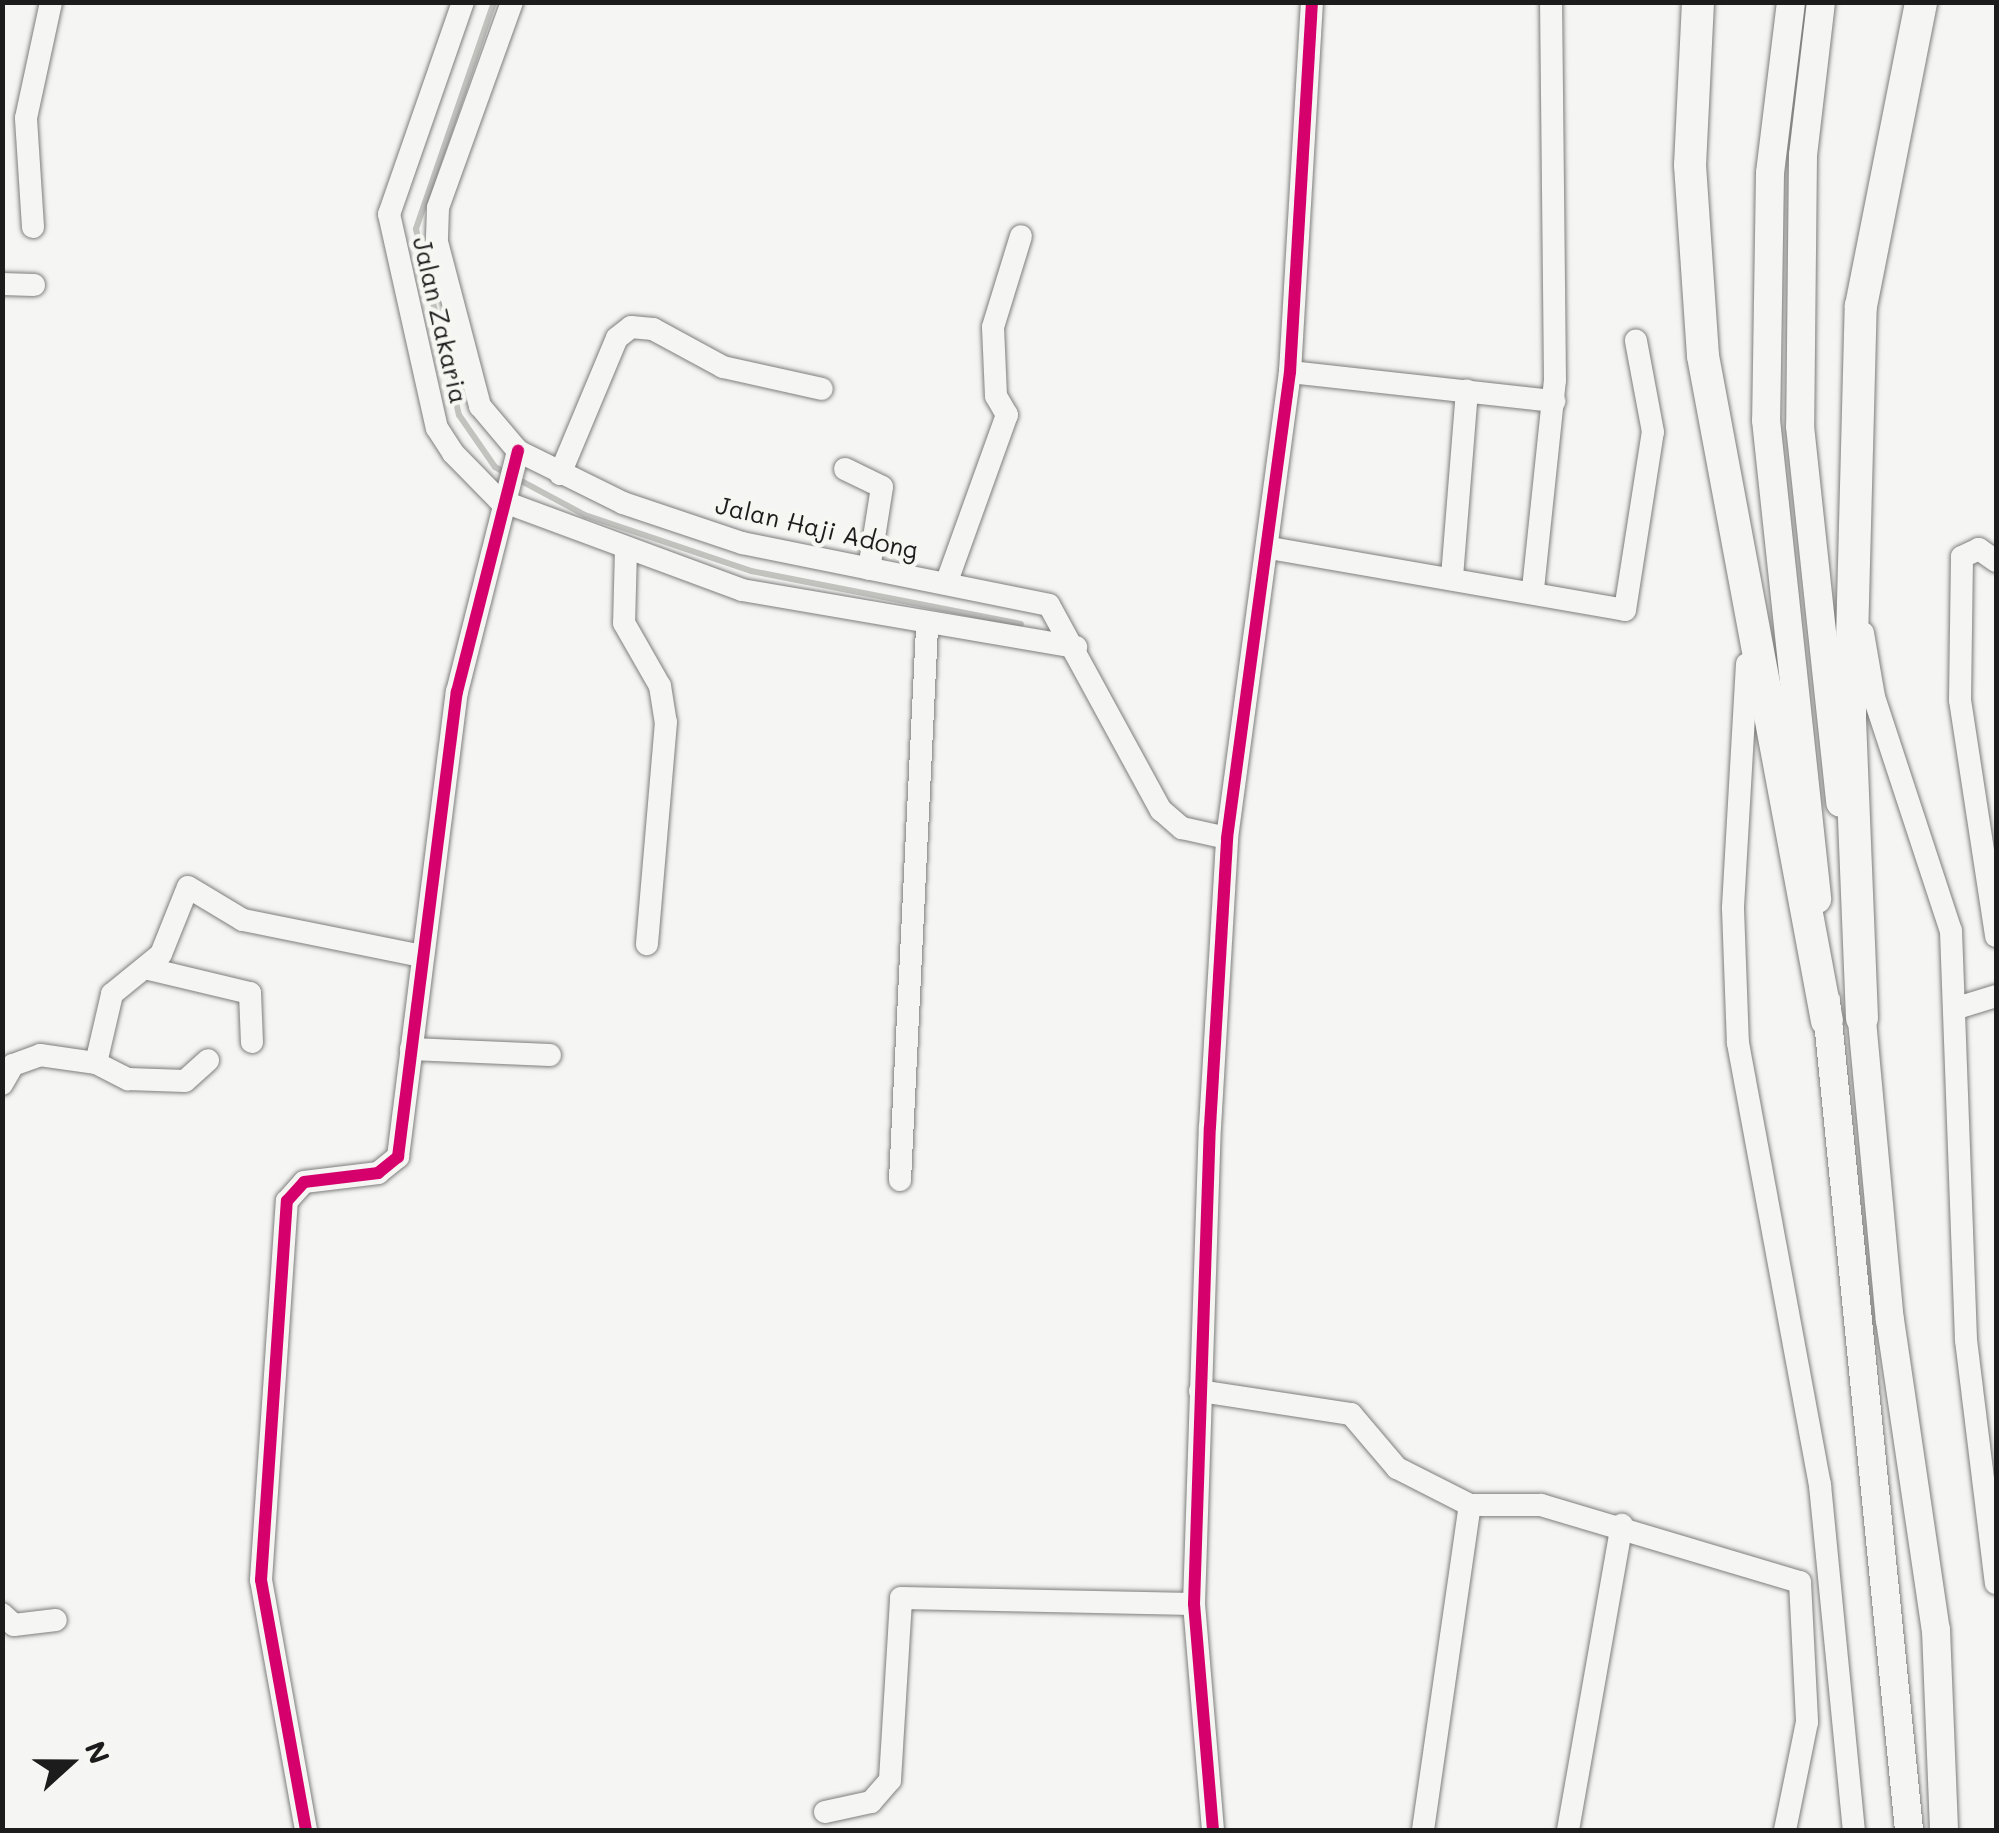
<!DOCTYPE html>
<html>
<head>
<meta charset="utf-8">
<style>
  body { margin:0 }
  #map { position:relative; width:1999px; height:1833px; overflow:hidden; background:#f5f5f3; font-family:Mali,sans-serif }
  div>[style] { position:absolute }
  .stream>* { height:6px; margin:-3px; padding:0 3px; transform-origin:3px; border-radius:3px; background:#c2c2bf }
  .roads { filter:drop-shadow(0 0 2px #7e7e7d) drop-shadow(0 0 2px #7e7e7d) }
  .minor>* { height:22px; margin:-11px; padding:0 11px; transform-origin:11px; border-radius:11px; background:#f5f5f3 }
  .major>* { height:28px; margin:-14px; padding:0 14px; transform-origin:14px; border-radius:14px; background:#f5f5f3 }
  .highway>* { height:32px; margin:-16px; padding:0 16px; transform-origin:16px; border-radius:16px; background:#f5f5f3 }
  .cycleway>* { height:12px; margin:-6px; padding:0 6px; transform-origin:6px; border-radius:6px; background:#d6006c }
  span { translate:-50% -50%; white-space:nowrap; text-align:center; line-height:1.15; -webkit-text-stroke:9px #f6f6f2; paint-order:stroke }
  .street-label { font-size:25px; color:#1c1c1c }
  .frame { position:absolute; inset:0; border:5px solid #1c1c1c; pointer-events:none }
  .north { position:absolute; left:20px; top:1713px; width:100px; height:100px; -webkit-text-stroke:8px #f6f6f2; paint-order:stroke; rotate:69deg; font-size:28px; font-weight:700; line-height:40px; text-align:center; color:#1c1c1c }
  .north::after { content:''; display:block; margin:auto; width:35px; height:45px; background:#1c1c1c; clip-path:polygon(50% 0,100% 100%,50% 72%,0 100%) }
</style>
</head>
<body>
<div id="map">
  <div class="stream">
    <i style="left:494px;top:2px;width:240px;rotate:109deg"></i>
    <i style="left:416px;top:229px;width:191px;rotate:77deg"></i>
    <i style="left:459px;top:415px;width:63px;rotate:55.3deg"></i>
    <i style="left:495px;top:467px;width:102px;rotate:28.1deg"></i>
    <i style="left:585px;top:515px;width:175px;rotate:18.6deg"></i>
    <i style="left:751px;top:571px;width:275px;rotate:11.1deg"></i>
  </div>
  <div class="roads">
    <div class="minor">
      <i style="left:463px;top:2px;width:225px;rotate:109.2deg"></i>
      <i style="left:389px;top:214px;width:219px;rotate:77.4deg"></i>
      <i style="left:437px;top:428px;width:30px;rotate:57deg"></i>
      <i style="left:453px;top:453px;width:66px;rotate:45.6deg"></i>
      <i style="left:499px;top:500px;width:259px;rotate:20.3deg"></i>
      <i style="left:742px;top:590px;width:339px;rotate:9.7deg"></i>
      <i style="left:512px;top:2px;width:219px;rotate:109.8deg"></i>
      <i style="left:438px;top:208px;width:34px;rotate:92deg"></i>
      <i style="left:437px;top:242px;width:170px;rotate:75.3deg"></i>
      <i style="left:480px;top:406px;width:59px;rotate:49.8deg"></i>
      <i style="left:518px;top:451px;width:117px;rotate:26.3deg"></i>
      <i style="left:623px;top:503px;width:126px;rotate:18.6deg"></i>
      <i style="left:742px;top:543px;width:313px;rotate:11.4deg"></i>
      <i style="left:1049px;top:605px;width:234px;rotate:61.4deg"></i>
      <i style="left:1161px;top:810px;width:28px;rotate:41deg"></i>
      <i style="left:1182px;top:828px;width:46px;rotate:12.5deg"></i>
      <i style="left:33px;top:227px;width:109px;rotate:-93.7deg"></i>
      <i style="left:26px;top:118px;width:119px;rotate:-77.8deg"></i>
      <i style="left:2px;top:284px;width:32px;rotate:2deg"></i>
      <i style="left:1290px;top:372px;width:266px;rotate:6.3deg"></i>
      <i style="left:845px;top:469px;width:41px;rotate:25.9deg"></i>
      <i style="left:882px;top:487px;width:83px;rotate:99deg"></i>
      <i style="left:560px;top:474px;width:147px;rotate:-67.3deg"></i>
      <i style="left:617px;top:338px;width:18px;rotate:-38deg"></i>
      <i style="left:631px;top:327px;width:22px;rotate:5deg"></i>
      <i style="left:653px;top:329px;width:80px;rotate:28.5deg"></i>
      <i style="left:723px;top:367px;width:101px;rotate:12.5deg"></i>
      <i style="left:1270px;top:548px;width:360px;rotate:9.9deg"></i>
      <i style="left:1625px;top:610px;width:180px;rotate:-81.1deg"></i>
      <i style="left:1653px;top:432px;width:93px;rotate:-100.6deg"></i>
      <i style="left:626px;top:549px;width:74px;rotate:91.5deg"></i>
      <i style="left:624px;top:623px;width:73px;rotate:60.3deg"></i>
      <i style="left:660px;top:686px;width:36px;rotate:81deg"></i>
      <i style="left:666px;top:722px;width:223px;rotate:94.9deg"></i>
      <i style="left:1996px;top:561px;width:21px;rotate:-145deg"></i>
      <i style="left:1979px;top:549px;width:19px;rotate:155deg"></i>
      <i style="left:1962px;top:557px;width:143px;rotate:90.8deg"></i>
      <i style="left:1960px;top:700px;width:239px;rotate:81.3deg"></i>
      <i style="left:1452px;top:577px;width:187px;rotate:-85.4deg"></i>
      <i style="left:946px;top:584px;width:180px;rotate:-70.2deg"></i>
      <i style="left:1007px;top:415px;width:22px;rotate:-120deg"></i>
      <i style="left:996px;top:396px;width:69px;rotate:-92.5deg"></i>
      <i style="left:993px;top:327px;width:95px;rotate:-72.9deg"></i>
      <i style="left:1533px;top:589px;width:210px;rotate:-84deg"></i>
      <i style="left:1555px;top:380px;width:378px;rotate:-90.6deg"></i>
      <i style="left:1863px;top:633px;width:65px;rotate:80.2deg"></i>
      <i style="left:1874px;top:697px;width:246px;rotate:71.8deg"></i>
      <i style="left:1951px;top:931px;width:409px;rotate:87.9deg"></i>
      <i style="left:1966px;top:1340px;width:245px;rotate:83deg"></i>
      <i style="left:1747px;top:664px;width:245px;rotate:93.3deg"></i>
      <i style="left:1733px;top:909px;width:134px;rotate:87.9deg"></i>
      <i style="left:1738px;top:1043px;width:450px;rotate:79.5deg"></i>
      <i style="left:1820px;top:1485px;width:347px;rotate:84.4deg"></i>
      <i style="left:149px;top:969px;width:104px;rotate:13.4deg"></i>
      <i style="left:250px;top:993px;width:49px;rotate:87.7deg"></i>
      <i style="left:1957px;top:1008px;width:41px;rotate:-17.1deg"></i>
      <i style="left:411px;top:1049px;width:139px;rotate:2.5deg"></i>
      <i style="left:96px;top:1063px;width:71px;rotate:-76.9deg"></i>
      <i style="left:112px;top:994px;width:63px;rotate:-39.2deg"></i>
      <i style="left:161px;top:954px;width:72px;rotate:-68.1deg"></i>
      <i style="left:188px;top:887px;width:64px;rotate:31deg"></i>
      <i style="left:243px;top:920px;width:182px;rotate:11.4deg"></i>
      <i style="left:2px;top:1084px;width:22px;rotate:-60deg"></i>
      <i style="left:13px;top:1065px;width:29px;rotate:-20deg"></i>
      <i style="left:40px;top:1055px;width:57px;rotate:8.1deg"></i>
      <i style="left:96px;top:1063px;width:36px;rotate:27deg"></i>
      <i style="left:128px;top:1079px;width:57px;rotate:2deg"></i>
      <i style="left:185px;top:1081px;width:31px;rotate:-42deg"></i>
      <i style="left:900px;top:1180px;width:553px;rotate:-87.2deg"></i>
      <i style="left:1200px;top:1391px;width:153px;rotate:8.7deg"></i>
      <i style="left:1351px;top:1414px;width:71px;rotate:49.6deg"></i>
      <i style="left:1397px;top:1468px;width:82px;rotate:26.9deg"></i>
      <i style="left:1470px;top:1505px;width:71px"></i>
      <i style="left:1541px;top:1505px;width:270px;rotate:16.6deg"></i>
      <i style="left:1800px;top:1582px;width:140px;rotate:87.1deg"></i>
      <i style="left:1807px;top:1722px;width:110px;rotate:101.5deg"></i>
      <i style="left:2px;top:1614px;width:16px;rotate:43deg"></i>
      <i style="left:14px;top:1625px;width:42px;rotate:-6.8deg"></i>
      <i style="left:825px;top:1812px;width:47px;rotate:-12.3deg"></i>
      <i style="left:871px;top:1802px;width:29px;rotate:-49deg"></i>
      <i style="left:890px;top:1780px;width:182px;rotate:-86.5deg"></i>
      <i style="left:901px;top:1598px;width:293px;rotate:1.2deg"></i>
      <i style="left:306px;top:1830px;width:254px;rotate:-100.2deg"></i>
      <i style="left:261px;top:1580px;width:380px;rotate:-86.1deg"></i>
      <i style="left:287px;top:1201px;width:25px;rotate:-48deg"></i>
      <i style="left:304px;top:1182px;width:75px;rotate:-6.9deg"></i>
      <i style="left:378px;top:1173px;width:26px;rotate:-39deg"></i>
      <i style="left:398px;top:1157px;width:469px;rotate:-82.8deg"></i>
      <i style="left:457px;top:692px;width:249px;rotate:-75.8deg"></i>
      <i style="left:1213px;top:1830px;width:227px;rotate:-94.8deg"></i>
      <i style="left:1194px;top:1604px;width:477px;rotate:-88.1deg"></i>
      <i style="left:1210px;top:1127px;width:289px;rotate:-86.6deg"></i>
      <i style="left:1227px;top:838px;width:470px;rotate:-82.3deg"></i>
      <i style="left:1290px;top:372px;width:371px;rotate:-86.6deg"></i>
      <i style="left:1423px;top:1830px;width:328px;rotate:-81.8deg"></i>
      <i style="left:1568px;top:1830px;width:310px;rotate:-80deg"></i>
    </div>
    <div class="major">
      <i style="left:1791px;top:2px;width:172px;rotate:97deg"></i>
      <i style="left:1770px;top:173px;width:247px;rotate:90.9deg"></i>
      <i style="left:1766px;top:420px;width:482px;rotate:83.9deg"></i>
      <i style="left:1821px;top:2px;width:154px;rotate:96.7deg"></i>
      <i style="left:1803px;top:155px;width:271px;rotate:90.6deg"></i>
      <i style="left:1800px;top:426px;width:379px;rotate:83.9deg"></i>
      <i style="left:1860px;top:999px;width:322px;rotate:84.7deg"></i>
      <i style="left:1890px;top:1320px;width:313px;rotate:81.6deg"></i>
      <i style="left:1936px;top:1630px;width:200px;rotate:87.7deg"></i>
      <i style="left:1826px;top:1001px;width:833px;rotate:84.28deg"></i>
    </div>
    <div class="highway">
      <i style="left:1698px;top:2px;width:163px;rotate:92.8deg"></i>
      <i style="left:1690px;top:165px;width:191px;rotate:86.1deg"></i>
      <i style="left:1703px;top:356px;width:676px;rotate:79.44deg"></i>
      <i style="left:1862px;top:1018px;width:302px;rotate:-92.3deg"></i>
      <i style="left:1850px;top:716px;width:410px;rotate:-88.5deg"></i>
      <i style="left:1861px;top:306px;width:310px;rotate:-78.8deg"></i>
    </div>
  </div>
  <div class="cycleway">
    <i style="left:306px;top:1830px;width:254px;rotate:-100.2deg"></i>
    <i style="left:261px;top:1580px;width:380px;rotate:-86.1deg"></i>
    <i style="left:287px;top:1201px;width:25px;rotate:-48deg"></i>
    <i style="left:304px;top:1182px;width:75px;rotate:-6.9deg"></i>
    <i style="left:378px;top:1173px;width:26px;rotate:-39deg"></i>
    <i style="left:398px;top:1157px;width:469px;rotate:-82.8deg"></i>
    <i style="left:457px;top:692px;width:249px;rotate:-75.8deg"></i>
    <i style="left:1213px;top:1830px;width:227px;rotate:-94.8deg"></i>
    <i style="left:1194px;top:1604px;width:477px;rotate:-88.1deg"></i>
    <i style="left:1210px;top:1127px;width:289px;rotate:-86.6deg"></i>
    <i style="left:1227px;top:838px;width:470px;rotate:-82.3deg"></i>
    <i style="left:1290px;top:372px;width:371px;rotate:-86.6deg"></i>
  </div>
  <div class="street-label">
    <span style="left:441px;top:320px;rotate:77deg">Jalan Zakaria</span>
    <span style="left:817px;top:527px;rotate:13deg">Jalan Haji Adong</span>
  </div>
  <div class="frame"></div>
  <div class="north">N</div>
</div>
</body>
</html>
